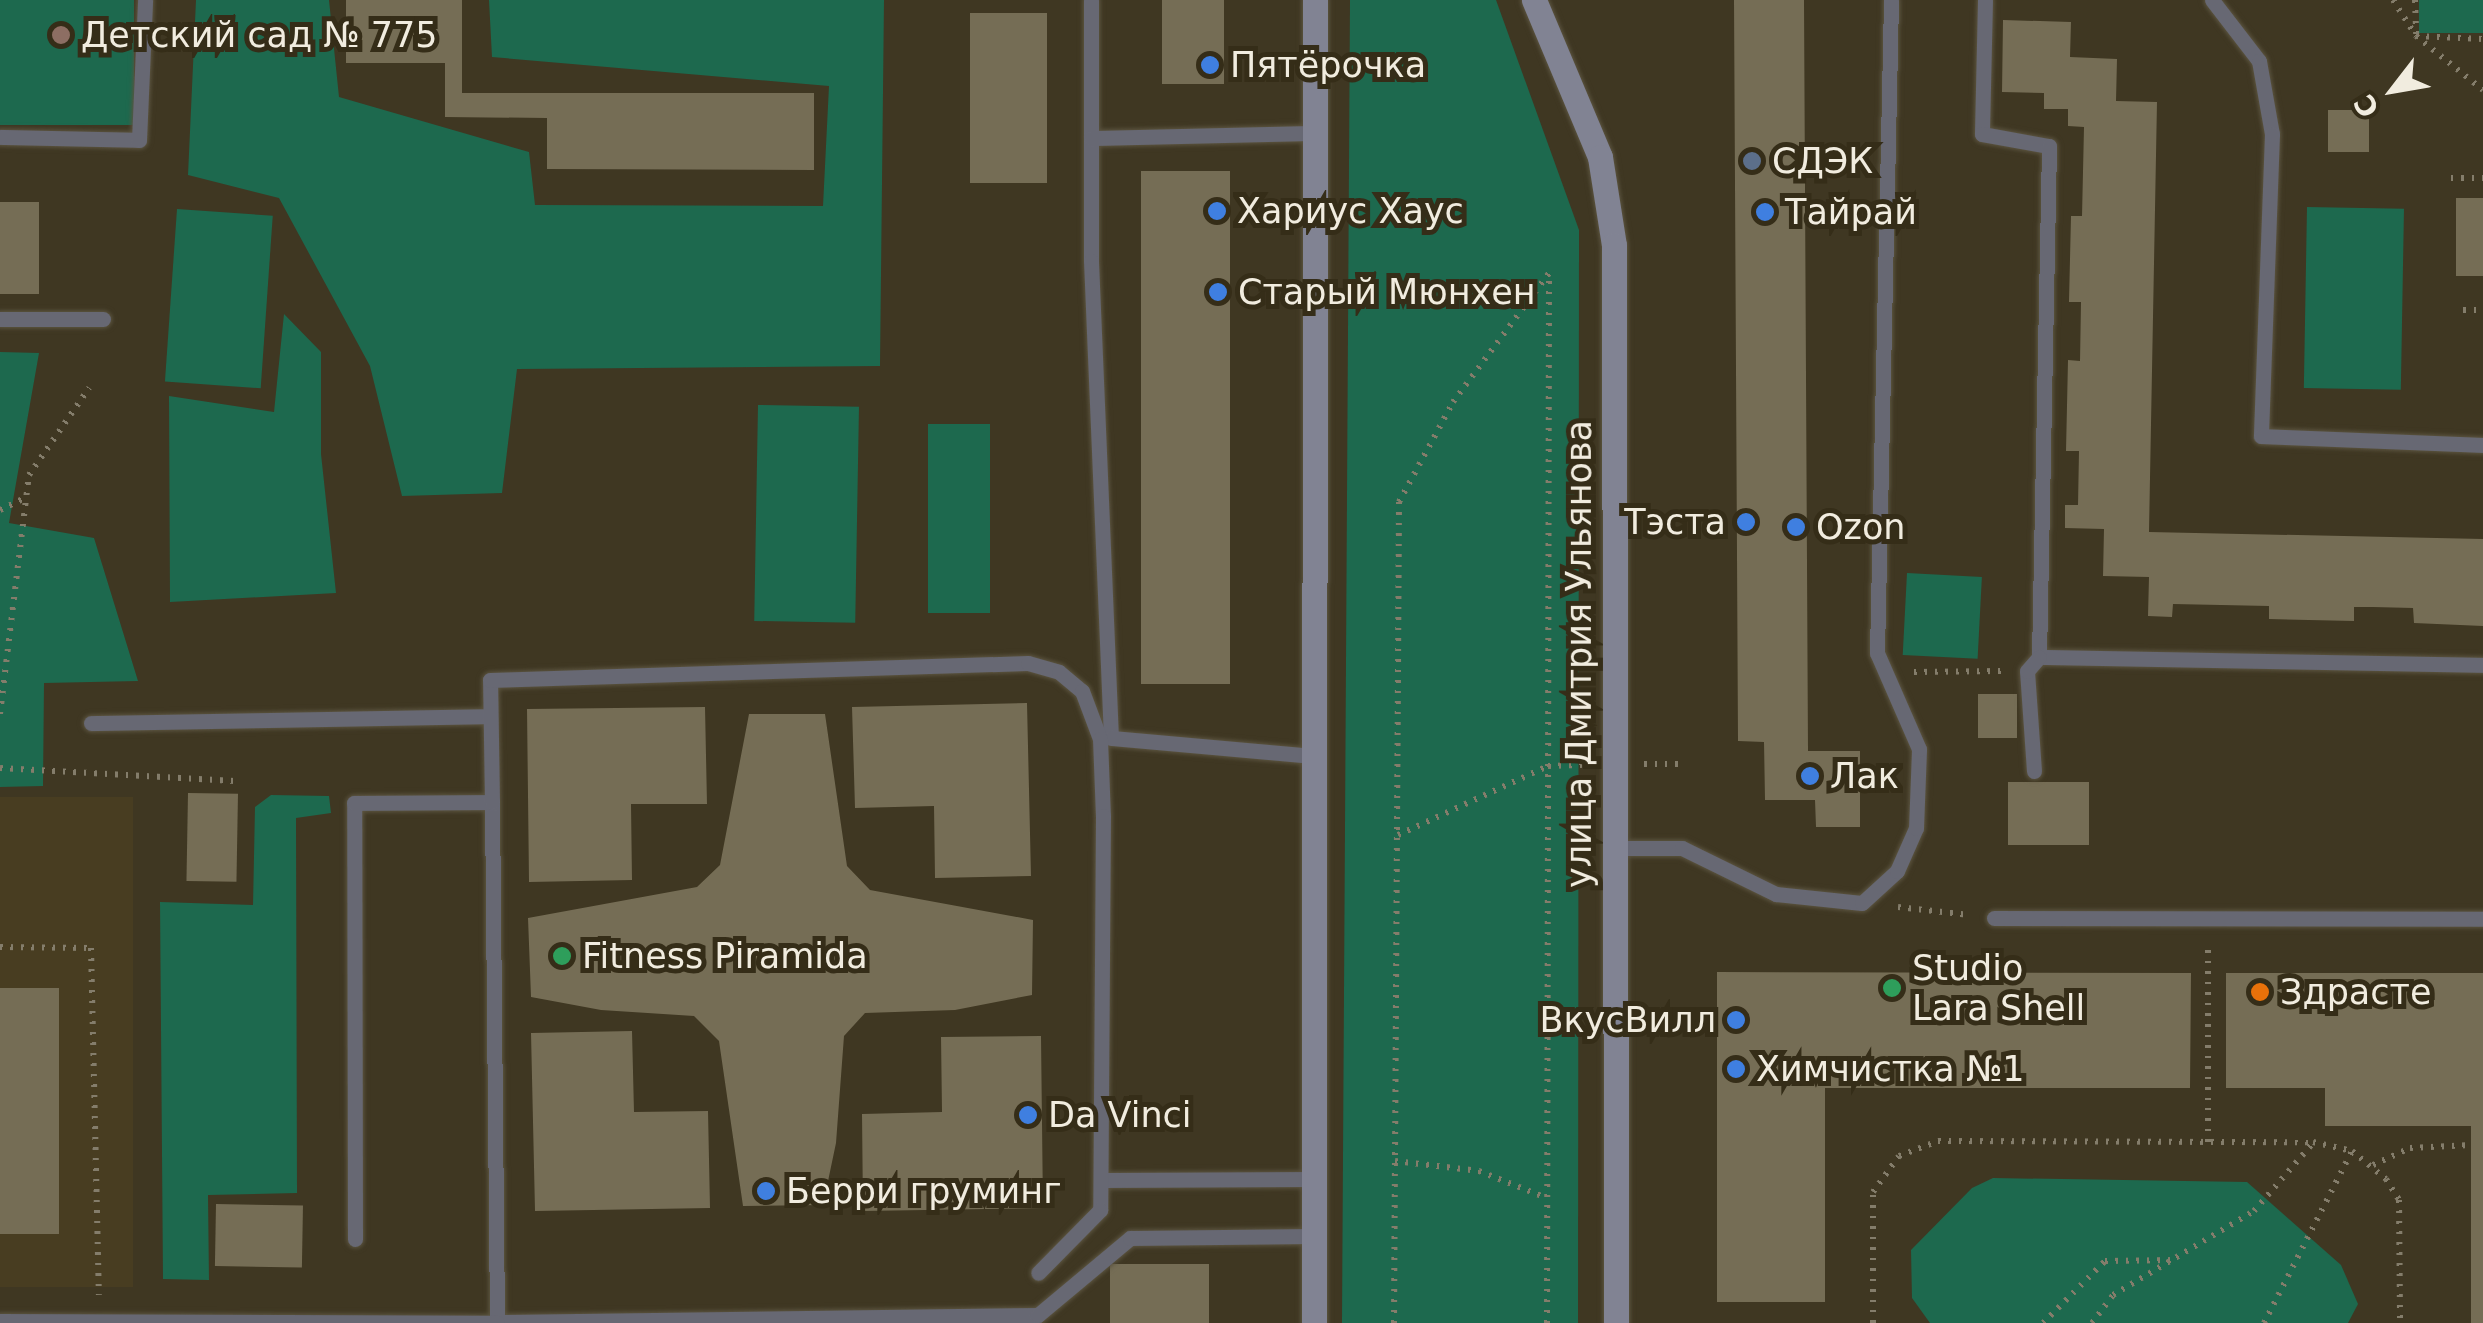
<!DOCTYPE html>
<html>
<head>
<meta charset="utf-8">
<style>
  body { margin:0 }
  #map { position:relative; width:2483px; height:1323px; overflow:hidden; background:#3f3722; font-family:"DejaVu Sans",sans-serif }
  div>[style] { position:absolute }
  .built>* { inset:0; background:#483d21; transform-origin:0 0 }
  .green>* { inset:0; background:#1d694e; transform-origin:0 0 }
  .building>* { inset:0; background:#756d55; transform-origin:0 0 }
  .path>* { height:6px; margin-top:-3px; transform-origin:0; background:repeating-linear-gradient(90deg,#847d6b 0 2.5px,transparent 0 10.5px) }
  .roads { filter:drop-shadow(0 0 2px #5b5440) drop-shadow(0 0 2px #5b5440) }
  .lane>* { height:15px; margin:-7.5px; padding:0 7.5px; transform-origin:7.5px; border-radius:7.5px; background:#676873 }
  .secondary>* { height:25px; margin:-12.5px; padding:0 12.5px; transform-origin:12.5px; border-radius:12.5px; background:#818393 }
  .dots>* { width:28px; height:28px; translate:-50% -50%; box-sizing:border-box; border:5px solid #352d18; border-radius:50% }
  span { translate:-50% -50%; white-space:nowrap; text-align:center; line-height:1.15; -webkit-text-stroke:10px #352d18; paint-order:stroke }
  .poi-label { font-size:35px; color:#f1ecdf }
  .left { translate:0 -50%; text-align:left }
  .right { translate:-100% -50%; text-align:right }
  .street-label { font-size:35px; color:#f1ecdf }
  .north { position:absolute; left:2343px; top:40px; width:100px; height:100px; -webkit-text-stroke:8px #352d18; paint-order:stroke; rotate:239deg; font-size:28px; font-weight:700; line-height:40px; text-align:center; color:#f1ecdf }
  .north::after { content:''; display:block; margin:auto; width:35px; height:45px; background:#f1ecdf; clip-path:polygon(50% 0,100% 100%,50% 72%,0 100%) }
</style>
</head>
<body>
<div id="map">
  <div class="built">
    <i style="left:0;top:797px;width:133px;height:490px"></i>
  </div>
  <div class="green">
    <i style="left:0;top:0;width:134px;height:125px"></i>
    <i style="clip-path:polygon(196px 0,329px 0,339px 97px,529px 152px,535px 205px,823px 206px,829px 86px,492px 57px,489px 0,884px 0,880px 366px,517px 369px,502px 493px,402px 496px,370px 366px,279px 198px,188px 175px)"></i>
    <i style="clip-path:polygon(1350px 0,1496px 0,1579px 230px,1578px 1323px,1342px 1323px)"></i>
    <i style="left:2419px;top:0;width:64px;height:33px"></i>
    <i style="left:2307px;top:207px;width:97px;height:181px;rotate:1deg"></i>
    <i style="left:177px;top:209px;width:96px;height:173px;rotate:4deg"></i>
    <i style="clip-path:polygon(284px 314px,321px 352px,321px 454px,336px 593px,170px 602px,169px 396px,274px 412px)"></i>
    <i style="clip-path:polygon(0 352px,39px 353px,9px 523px,94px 538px,138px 681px,44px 683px,43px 786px,0 787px)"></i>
    <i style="left:758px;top:405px;width:101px;height:216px;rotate:1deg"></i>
    <i style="left:928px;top:424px;width:62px;height:189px"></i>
    <i style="left:1907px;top:573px;width:75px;height:82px;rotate:3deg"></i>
    <i style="clip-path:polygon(271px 795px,329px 796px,331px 813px,296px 818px,297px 1193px,208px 1195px,209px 1280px,163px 1279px,160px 902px,253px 905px,255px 807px)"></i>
    <i style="clip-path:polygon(1993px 1178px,2247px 1182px,2341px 1265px,2358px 1304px,2348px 1323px,1930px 1323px,1912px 1298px,1911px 1250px,1972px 1188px)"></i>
  </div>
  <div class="building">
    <i style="clip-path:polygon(346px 0,462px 0,462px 93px,814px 93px,814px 170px,547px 169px,547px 118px,445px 117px,445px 63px,346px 63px)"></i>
    <i style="left:1162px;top:0;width:62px;height:84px"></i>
    <i style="clip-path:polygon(1734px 0,1804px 0,1808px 751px,1860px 751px,1860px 827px,1816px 827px,1815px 800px,1765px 800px,1764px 742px,1738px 741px)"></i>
    <i style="left:970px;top:13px;width:77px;height:170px"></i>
    <i style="clip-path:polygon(2003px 20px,2071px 22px,2070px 57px,2117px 59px,2116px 101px,2157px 102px,2149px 532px,2483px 539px,2483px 626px,2414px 623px,2413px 608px,2373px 607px,2354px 607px,2354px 621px,2269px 619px,2269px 606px,2173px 604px,2172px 617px,2148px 616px,2149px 577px,2103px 576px,2104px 529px,2065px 528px,2065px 505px,2078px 505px,2079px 451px,2066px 451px,2068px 360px,2080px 361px,2081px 302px,2069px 302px,2071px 216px,2082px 216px,2084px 127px,2068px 126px,2068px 109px,2044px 109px,2044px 93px,2002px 92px)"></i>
    <i style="left:2328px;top:110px;width:41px;height:42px"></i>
    <i style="left:1141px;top:171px;width:89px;height:513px"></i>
    <i style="left:2456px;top:198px;width:27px;height:78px"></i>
    <i style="left:0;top:202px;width:39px;height:92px"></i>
    <i style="left:1978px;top:694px;width:39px;height:44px"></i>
    <i style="clip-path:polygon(1027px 703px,1031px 876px,935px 878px,934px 806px,855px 808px,852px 707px)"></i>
    <i style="clip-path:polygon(705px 707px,707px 804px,631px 804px,632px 880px,529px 882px,527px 709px)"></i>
    <i style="clip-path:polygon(749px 714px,825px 714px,847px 866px,870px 890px,1033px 920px,1032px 995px,955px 1010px,865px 1013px,844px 1036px,836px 1143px,823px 1205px,743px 1206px,719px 1041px,694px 1016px,601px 1010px,531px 997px,528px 918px,697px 887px,720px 865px)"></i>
    <i style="left:2008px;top:782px;width:81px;height:63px"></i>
    <i style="left:188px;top:793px;width:50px;height:88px;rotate:1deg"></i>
    <i style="clip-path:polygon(1717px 972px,2191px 973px,2190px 1088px,1825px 1088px,1825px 1302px,1717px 1302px)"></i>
    <i style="clip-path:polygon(2226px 973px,2483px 973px,2483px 1323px,2471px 1323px,2471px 1126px,2325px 1126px,2325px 1088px,2226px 1088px)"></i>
    <i style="left:0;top:988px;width:59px;height:246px"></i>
    <i style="clip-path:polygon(632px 1031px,634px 1112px,708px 1111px,710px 1208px,535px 1211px,531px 1033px)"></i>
    <i style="clip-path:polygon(1041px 1036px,1043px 1208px,863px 1211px,862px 1114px,942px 1112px,941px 1037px)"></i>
    <i style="left:216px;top:1204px;width:87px;height:62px;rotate:1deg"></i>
    <i style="left:1110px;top:1264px;width:99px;height:59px"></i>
  </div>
  <div class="path">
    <i style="left:2393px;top:0;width:43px;rotate:57.4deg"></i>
    <i style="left:2416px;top:36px;width:86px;rotate:38.9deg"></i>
    <i style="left:2415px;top:0;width:36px;rotate:88deg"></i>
    <i style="left:2416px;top:36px;width:67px;rotate:2.6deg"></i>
    <i style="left:2451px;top:178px;width:32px"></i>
    <i style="left:2463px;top:310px;width:20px"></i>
    <i style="left:0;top:510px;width:28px;rotate:-26deg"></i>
    <i style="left:1914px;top:672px;width:87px;rotate:-0.7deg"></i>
    <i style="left:0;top:714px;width:241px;rotate:-83.1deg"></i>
    <i style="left:29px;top:475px;width:106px;rotate:-55.4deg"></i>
    <i style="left:1644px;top:764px;width:38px"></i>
    <i style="left:0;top:768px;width:235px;rotate:3.2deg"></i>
    <i style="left:1398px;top:835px;width:165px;rotate:-24.7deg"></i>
    <i style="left:1548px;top:766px;width:38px;rotate:-2deg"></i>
    <i style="left:1898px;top:907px;width:72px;rotate:6.3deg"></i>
    <i style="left:0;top:947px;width:91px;rotate:0.6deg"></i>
    <i style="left:91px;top:948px;width:347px;rotate:88.7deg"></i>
    <i style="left:2208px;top:1142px;width:199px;rotate:-90deg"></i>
    <i style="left:1395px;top:1161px;width:85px;rotate:6.8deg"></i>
    <i style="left:1479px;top:1171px;width:73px;rotate:21.7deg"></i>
    <i style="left:2373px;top:1165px;width:41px;rotate:-24.7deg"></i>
    <i style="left:2410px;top:1148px;width:61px;rotate:-2.8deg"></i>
    <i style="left:1394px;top:1323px;width:821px;rotate:-89.65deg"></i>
    <i style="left:1399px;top:502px;width:114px;rotate:-61.6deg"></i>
    <i style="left:1453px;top:402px;width:161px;rotate:-53.3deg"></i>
    <i style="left:1547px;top:1323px;width:1048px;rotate:-89.89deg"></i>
    <i style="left:1873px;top:1323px;width:131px;rotate:-90deg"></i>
    <i style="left:1873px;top:1192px;width:44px;rotate:-54.2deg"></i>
    <i style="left:1899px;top:1156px;width:42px;rotate:-21deg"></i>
    <i style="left:1938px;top:1141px;width:375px;rotate:0.2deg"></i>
    <i style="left:2313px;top:1142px;width:40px;rotate:13deg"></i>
    <i style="left:2352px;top:1151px;width:44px;rotate:39.5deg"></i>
    <i style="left:2386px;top:1179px;width:25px;rotate:58deg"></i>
    <i style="left:2399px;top:1200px;width:123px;rotate:89.5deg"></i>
    <i style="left:2043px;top:1323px;width:88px;rotate:-45deg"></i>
    <i style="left:2105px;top:1261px;width:69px;rotate:-0.8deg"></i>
    <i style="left:2092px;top:1323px;width:35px;rotate:-53deg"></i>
    <i style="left:2113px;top:1295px;width:164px;rotate:-30.8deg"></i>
    <i style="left:2254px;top:1211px;width:89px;rotate:-49.1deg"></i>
    <i style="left:2264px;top:1323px;width:193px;rotate:-62.9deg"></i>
  </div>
  <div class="roads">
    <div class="lane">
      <i style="left:1091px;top:0;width:261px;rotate:90deg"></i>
      <i style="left:1091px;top:261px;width:477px;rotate:87.6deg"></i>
      <i style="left:1111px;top:738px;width:204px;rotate:5.1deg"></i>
      <i style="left:1985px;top:0;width:134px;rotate:91.3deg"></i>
      <i style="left:1982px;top:134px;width:68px;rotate:10.2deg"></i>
      <i style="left:2049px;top:146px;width:511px;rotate:91.12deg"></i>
      <i style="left:2039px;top:657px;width:444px;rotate:1deg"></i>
      <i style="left:2212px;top:0;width:77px;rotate:52.4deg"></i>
      <i style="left:2259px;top:61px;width:74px;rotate:79.9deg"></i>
      <i style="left:2272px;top:134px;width:302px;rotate:92.1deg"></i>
      <i style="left:2261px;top:436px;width:222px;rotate:2.3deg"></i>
      <i style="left:0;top:137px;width:139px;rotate:1.2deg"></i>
      <i style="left:139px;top:140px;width:140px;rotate:-87.5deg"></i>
      <i style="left:1091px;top:138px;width:224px;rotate:-1.3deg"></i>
      <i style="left:0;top:319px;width:103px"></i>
      <i style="left:91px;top:723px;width:399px;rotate:-1deg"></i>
      <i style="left:2034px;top:771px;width:100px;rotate:-94deg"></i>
      <i style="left:2027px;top:671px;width:18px;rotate:-49deg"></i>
      <i style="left:492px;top:802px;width:520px;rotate:89.45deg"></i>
      <i style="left:497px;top:1322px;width:541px;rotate:-0.74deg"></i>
      <i style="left:1038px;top:1315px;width:120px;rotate:-39.9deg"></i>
      <i style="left:1130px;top:1238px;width:184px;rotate:-0.6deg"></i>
      <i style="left:1615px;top:848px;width:67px"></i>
      <i style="left:1682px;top:848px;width:105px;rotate:26.1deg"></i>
      <i style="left:1776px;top:894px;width:86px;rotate:6deg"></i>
      <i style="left:1862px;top:903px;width:47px;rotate:-42.4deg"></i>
      <i style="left:1897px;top:871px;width:47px;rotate:-66.2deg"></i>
      <i style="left:1916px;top:828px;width:79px;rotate:-87.8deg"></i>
      <i style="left:1919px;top:749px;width:105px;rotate:-113.6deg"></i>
      <i style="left:1877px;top:653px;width:653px;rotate:-88.77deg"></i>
      <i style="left:1994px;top:918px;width:489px;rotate:0.1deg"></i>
      <i style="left:1102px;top:1180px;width:212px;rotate:-0.3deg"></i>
      <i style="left:355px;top:1239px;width:436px;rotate:-90.1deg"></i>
      <i style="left:354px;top:803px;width:138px;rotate:-0.4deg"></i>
      <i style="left:492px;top:802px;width:122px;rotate:-90.9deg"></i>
      <i style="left:490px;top:680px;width:538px;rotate:-1.81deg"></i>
      <i style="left:1028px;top:663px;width:32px;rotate:16deg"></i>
      <i style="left:1059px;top:672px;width:30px;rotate:40deg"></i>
      <i style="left:1082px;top:691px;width:51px;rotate:69.4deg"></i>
      <i style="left:1100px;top:739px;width:77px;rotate:87.8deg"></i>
      <i style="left:1103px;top:816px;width:394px;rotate:90.4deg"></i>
      <i style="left:1100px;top:1210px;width:88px;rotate:134.5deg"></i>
      <i style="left:0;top:1321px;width:497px;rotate:0.2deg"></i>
    </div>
    <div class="secondary">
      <i style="left:1534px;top:0;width:170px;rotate:67.2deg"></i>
      <i style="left:1600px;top:157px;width:89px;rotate:81deg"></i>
      <i style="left:1614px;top:245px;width:1078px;rotate:89.89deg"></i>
      <i style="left:1314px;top:1323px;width:1323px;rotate:-89.96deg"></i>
    </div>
  </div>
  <div class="dots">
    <i style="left:61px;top:35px;background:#8d6e63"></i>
    <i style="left:1210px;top:65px;background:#3f7fe0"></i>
    <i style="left:1752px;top:161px;background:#5c6f8a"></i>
    <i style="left:1217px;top:211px;background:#3f7fe0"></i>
    <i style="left:1765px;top:212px;background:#3f7fe0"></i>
    <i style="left:1218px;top:292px;background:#3f7fe0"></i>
    <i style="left:1746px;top:522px;background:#3f7fe0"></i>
    <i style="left:1796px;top:527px;background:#3f7fe0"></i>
    <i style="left:1810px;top:776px;background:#3f7fe0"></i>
    <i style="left:562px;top:956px;background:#2e9e5b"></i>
    <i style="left:1892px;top:988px;background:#2e9e5b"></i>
    <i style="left:2260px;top:992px;background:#e8710a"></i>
    <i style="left:1736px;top:1020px;background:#3f7fe0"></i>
    <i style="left:1736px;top:1069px;background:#3f7fe0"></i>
    <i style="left:1028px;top:1115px;background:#3f7fe0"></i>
    <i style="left:766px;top:1191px;background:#3f7fe0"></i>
  </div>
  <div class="poi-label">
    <span class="left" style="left:81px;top:35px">Детский сад № 775</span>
    <span class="left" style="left:1230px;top:65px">Пятёрочка</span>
    <span class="left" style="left:1772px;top:161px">СДЭК</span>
    <span class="left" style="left:1237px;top:211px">Хариус Хаус</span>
    <span class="left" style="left:1785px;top:212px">Тайрай</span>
    <span class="left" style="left:1238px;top:292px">Старый Мюнхен</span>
    <span class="right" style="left:1726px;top:522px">Тэста</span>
    <span class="left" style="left:1816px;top:527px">Ozon</span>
    <span class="left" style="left:1830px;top:776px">Лак</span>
    <span class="left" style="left:582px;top:956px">Fitness Piramida</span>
    <span class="left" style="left:1912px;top:988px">Studio<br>Lara Shell</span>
    <span class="left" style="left:2280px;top:992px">Здрасте</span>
    <span class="right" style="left:1716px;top:1020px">ВкусВилл</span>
    <span class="left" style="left:1756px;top:1069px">Химчистка №1</span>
    <span class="left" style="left:1048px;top:1115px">Da Vinci</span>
    <span class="left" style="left:786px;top:1191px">Берри груминг</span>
  </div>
  <div class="street-label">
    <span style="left:1579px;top:654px;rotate:-90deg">улица Дмитрия Ульянова</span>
  </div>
  <div class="north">С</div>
</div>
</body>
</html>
